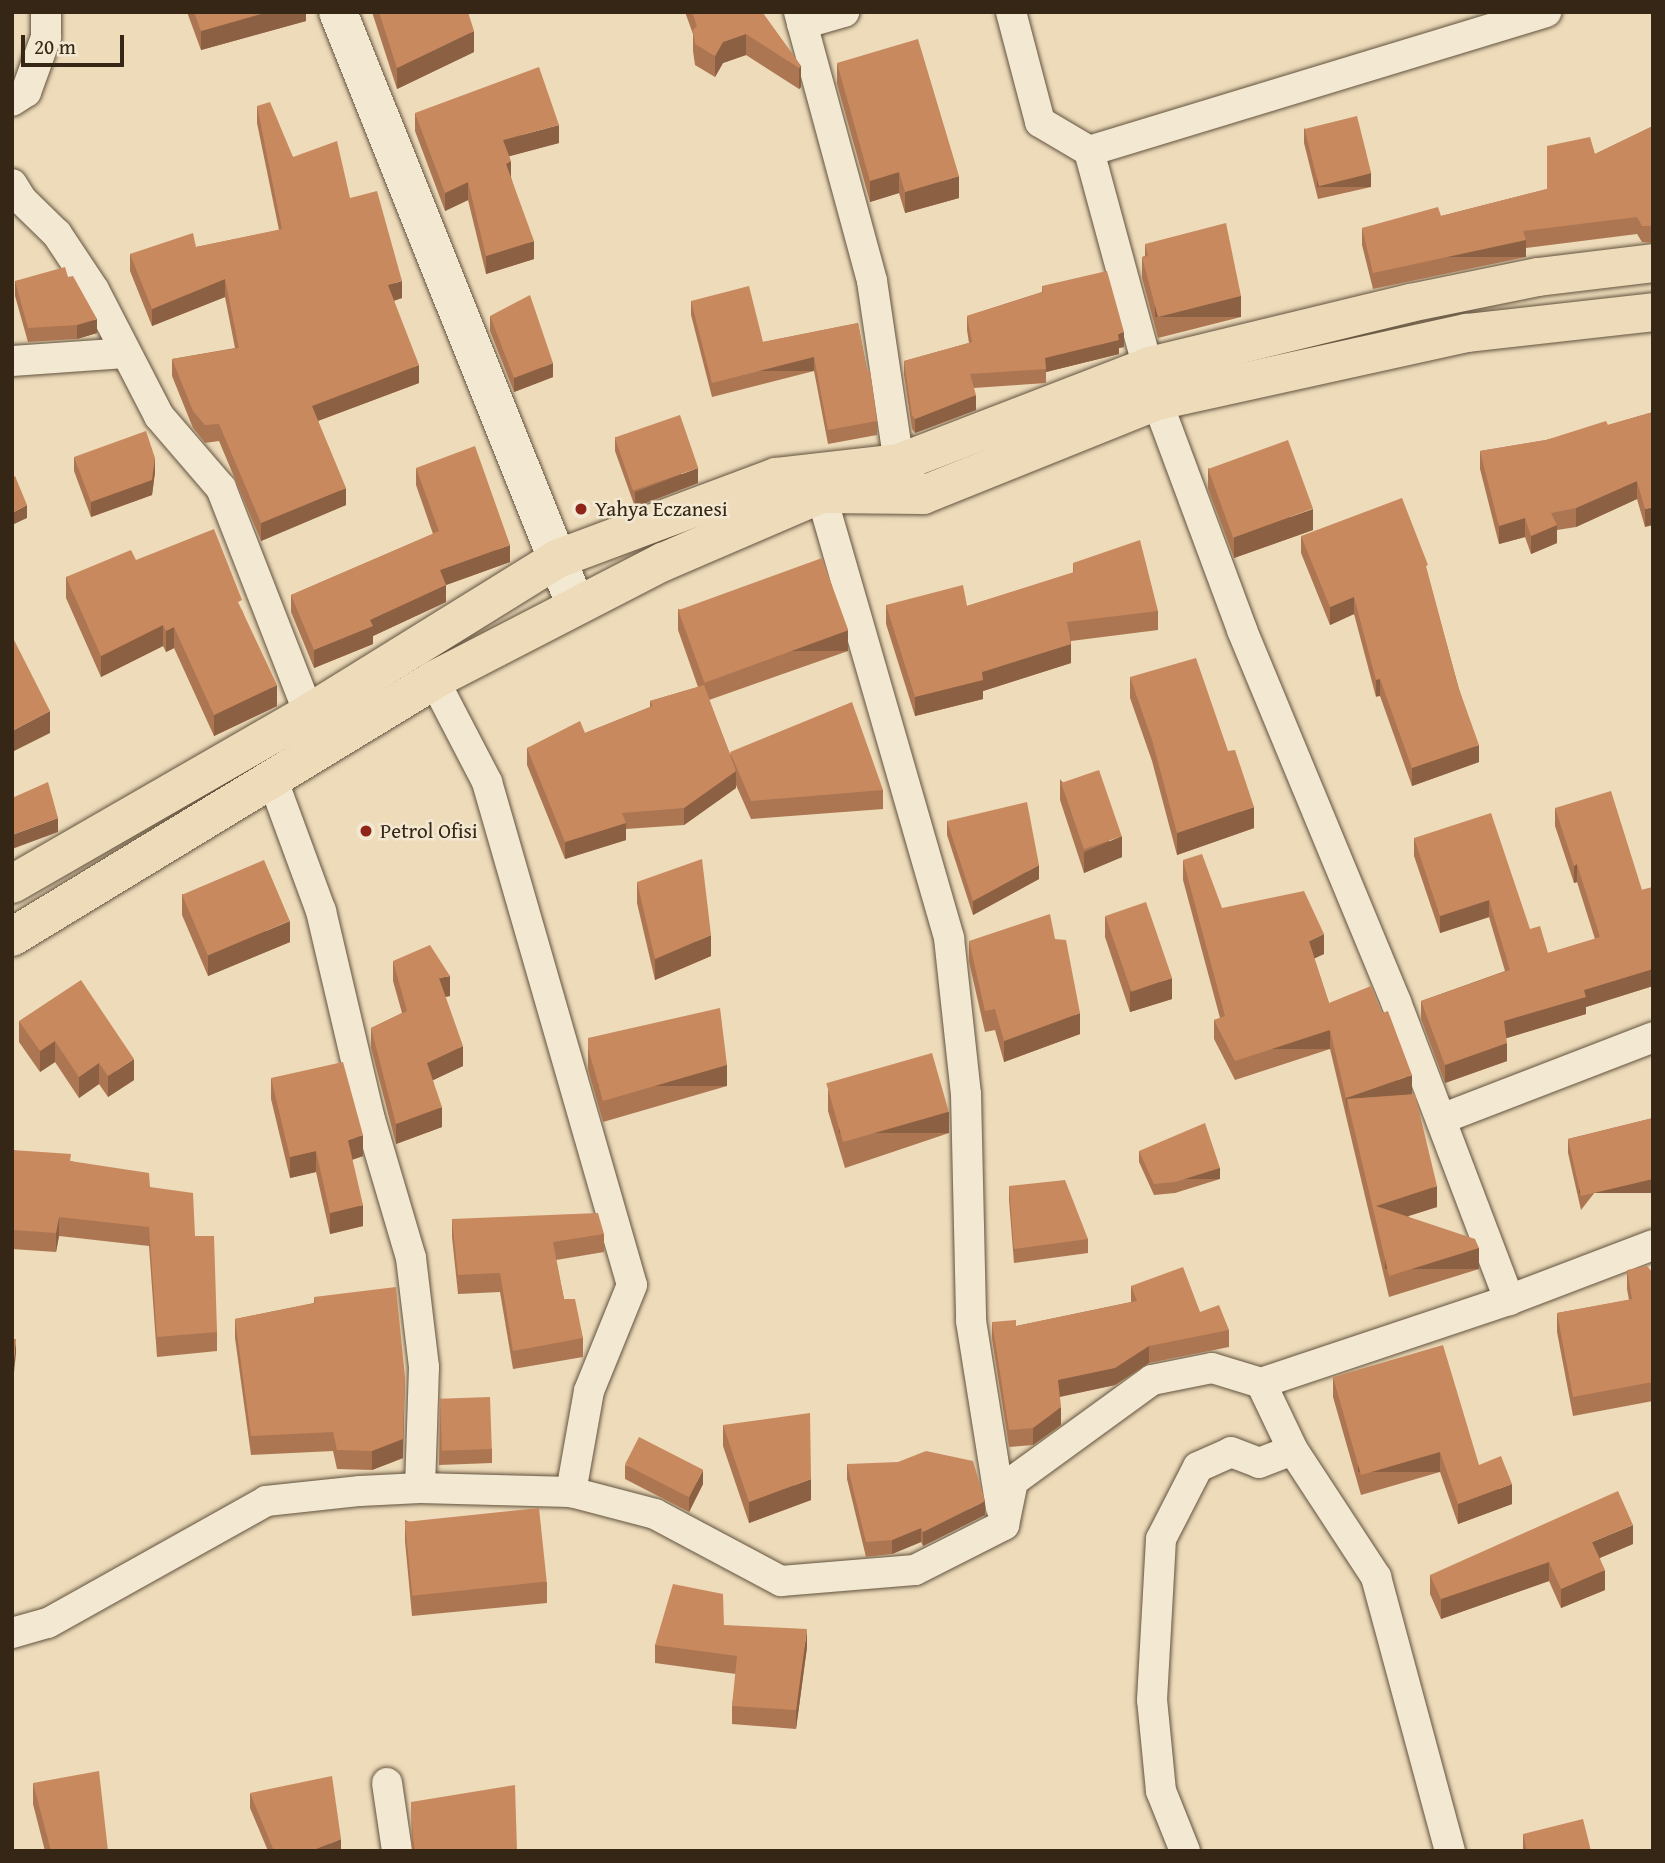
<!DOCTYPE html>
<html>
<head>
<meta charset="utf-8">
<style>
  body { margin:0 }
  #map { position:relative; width:1665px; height:1863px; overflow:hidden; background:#eddbba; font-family:"Gentium Book Plus",serif }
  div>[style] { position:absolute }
  .roads { filter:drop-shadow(0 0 2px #63533e) drop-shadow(0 0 2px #63533e) }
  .minor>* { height:30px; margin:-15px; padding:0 15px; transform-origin:15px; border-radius:15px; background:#f3e8d2 }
  .tertiary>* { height:38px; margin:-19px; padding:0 19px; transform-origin:19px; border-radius:19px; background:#f3e8d2 }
  .trunk>* { height:38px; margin:-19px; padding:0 19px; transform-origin:19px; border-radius:19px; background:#eddbba }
  .wall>* { inset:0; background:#ac7652 }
  .shaded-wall>* { inset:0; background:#8c6042; transform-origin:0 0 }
  .building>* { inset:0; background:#c8895f; transform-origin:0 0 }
  .dots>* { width:19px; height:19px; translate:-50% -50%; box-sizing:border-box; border:4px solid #f3e8d2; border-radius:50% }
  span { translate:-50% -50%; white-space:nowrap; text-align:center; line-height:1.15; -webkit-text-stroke:5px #f3e8d2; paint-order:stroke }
  .poi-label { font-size:21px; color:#352615 }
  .left { translate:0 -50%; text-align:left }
  .frame { position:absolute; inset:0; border:14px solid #352615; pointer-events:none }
  .scale { position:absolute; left:21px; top:35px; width:103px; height:32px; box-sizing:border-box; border:4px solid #352615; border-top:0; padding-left:9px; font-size:21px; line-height:24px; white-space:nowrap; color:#352615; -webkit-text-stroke:5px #f3e8d2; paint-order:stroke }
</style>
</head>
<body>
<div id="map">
  <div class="roads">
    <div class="minor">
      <i style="left:799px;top:12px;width:279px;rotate:74.8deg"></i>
      <i style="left:872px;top:281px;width:184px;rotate:81.6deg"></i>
      <i style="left:899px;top:463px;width:19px;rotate:54deg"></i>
      <i style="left:1011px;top:12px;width:114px;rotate:75.2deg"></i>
      <i style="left:1040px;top:122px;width:57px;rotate:30.6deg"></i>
      <i style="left:1089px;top:151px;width:259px;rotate:74.8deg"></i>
      <i style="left:1157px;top:401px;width:244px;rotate:69.6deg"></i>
      <i style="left:1242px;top:630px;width:403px;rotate:67.5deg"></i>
      <i style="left:1396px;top:1002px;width:319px;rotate:69.2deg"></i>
      <i style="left:802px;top:24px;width:44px;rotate:-15.9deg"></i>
      <i style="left:12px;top:101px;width:17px;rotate:-33deg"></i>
      <i style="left:26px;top:92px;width:59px;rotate:-70deg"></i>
      <i style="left:46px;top:37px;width:25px;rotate:-90deg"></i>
      <i style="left:1089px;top:151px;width:478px;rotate:-16.9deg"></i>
      <i style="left:12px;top:184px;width:19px;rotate:58deg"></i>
      <i style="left:22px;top:200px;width:49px;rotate:44.2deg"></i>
      <i style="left:57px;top:234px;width:67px;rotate:56.5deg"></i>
      <i style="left:94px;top:290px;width:142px;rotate:62.7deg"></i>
      <i style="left:159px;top:416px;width:95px;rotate:49.3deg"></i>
      <i style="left:221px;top:488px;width:262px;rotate:68.7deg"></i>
      <i style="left:12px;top:361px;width:113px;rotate:-4deg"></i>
      <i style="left:821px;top:494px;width:462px;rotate:73.9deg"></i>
      <i style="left:949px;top:938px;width:157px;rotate:83.8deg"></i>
      <i style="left:966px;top:1094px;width:227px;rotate:88.7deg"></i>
      <i style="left:971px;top:1321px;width:190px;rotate:80.9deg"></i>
      <i style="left:434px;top:680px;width:115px;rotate:62.5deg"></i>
      <i style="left:487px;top:782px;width:523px;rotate:73.92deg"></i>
      <i style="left:632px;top:1285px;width:114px;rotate:112.1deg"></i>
      <i style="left:589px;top:1391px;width:103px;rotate:100.1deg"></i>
      <i style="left:272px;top:778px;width:142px;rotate:69.8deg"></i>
      <i style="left:321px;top:911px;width:211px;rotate:76.8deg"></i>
      <i style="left:369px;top:1116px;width:148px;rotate:73.5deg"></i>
      <i style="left:411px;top:1258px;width:110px;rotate:83.2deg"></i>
      <i style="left:424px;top:1367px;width:121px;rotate:91.9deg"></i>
      <i style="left:1441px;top:1119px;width:227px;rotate:-21.1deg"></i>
      <i style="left:1261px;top:1383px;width:262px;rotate:-18.5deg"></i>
      <i style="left:1509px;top:1300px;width:154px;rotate:-20.9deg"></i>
      <i style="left:12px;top:1633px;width:37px;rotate:-16deg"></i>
      <i style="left:48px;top:1623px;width:250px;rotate:-29.2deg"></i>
      <i style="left:266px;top:1501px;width:95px;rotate:-6.1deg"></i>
      <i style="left:360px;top:1491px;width:60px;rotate:-2.9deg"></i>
      <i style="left:420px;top:1488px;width:151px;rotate:1.5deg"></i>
      <i style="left:571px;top:1492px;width:87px;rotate:14.7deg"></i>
      <i style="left:655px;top:1514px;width:143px;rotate:28deg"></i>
      <i style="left:781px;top:1581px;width:134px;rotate:-4.7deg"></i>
      <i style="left:915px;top:1570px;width:100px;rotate:-26.8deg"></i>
      <i style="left:1004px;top:1525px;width:45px;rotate:-78.4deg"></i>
      <i style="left:1013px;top:1481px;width:172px;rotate:-36deg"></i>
      <i style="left:1152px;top:1380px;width:61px;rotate:-11.3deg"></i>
      <i style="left:1212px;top:1368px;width:51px;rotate:17deg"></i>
      <i style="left:1261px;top:1383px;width:74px;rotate:64.5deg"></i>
      <i style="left:1293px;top:1450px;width:152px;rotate:56.8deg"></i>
      <i style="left:1376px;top:1577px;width:284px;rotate:74.9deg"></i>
      <i style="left:387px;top:1783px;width:69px;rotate:81.6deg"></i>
      <i style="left:1185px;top:1851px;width:65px;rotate:-111.8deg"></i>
      <i style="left:1161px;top:1791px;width:91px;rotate:-95.6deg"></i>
      <i style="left:1152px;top:1700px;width:161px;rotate:-86.8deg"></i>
      <i style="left:1161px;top:1539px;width:81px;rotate:-62.8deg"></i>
      <i style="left:1198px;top:1467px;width:36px;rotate:-24deg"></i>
      <i style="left:1231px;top:1452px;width:30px;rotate:21deg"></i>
      <i style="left:1259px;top:1463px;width:36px;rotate:-21deg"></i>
    </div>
    <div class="tertiary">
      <i style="left:338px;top:12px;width:640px;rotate:68.17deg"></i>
    </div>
    <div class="trunk">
      <i style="left:12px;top:884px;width:343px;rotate:-29.9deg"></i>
      <i style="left:309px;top:713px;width:292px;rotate:-31.8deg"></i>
      <i style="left:557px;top:559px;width:234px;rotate:-20.5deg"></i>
      <i style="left:776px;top:477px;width:124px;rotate:-6.5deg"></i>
      <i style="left:899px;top:463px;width:269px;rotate:-21.1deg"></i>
      <i style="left:1150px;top:366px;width:268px;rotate:-13.6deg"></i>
      <i style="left:1410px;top:303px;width:131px;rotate:-11.5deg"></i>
      <i style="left:1538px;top:277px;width:116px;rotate:-6.9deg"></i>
      <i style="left:12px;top:937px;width:494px;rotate:-31.3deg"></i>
      <i style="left:434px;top:680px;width:258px;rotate:-27.3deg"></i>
      <i style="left:663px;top:562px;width:172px;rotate:-23.3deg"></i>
      <i style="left:821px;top:494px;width:102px;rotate:0.6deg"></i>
      <i style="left:923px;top:495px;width:252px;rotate:-21.9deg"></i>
      <i style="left:1157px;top:401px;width:317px;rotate:-12.4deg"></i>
      <i style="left:1467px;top:333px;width:187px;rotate:-6.4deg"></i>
    </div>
  </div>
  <div class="wall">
    <i style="clip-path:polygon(187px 12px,306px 12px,306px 21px,201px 50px)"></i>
    <i style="clip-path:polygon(372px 12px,468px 12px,474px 52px,397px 89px)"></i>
    <i style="clip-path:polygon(685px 12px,762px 12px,801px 66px,801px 87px,799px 89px,746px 55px,723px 63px,715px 77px,695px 65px,693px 51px,693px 34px)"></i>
    <i style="clip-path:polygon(837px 63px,959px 198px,905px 213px,899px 193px,870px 202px,837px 84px)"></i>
    <i style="clip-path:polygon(257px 106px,293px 157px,350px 198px,402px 298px,394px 301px,419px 383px,318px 421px,346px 505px,261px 541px,219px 441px,205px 443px,193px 428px,172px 376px,172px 359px,235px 348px,225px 297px,152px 326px,130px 271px,130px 254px,196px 247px,279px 230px,257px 123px)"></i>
    <i style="clip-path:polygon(415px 113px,559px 143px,509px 156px,511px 177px,534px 259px,486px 274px,468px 200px,445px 211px,415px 131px)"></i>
    <i style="clip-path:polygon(1653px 126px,1653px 243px,1642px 242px,1637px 234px,1526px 248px,1526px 257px,1373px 289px,1362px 245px,1362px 228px,1441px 216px,1547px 189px,1595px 154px)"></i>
    <i style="clip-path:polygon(1304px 128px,1371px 187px,1318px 199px,1304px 143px)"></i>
    <i style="clip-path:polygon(1145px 244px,1241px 317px,1158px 338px,1142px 278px,1142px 257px,1145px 256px)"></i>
    <i style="clip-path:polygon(68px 277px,97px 333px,77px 339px,28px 342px,15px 296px,15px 281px)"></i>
    <i style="clip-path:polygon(1042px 286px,1124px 347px,1119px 348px,1119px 354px,1046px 372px,1046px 383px,974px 388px,976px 410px,915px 433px,912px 429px,904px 375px,904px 361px,969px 343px,967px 330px,967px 316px,1042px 292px)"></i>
    <i style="clip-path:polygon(691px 301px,763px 342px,858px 323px,877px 421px,877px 435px,828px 444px,814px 371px,712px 397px,691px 315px)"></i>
    <i style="clip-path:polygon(490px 316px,553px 377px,514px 392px,490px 331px)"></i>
    <i style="clip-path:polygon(1653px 412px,1645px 527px,1637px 499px,1576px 527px,1557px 530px,1557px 543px,1531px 554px,1525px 537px,1499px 544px,1480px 469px,1480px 451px,1546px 440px,1608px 425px)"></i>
    <i style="clip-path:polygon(615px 437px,698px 483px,635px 507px,615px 451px)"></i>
    <i style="clip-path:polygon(74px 457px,155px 472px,152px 495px,91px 517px,74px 471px)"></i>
    <i style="clip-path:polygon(416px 468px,510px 562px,446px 585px,446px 602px,373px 636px,373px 644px,314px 668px,291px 612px,291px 595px,433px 534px,416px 485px)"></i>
    <i style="clip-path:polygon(1208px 468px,1313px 530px,1234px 558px,1208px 489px)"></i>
    <i style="clip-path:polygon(1301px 536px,1428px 576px,1479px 762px,1412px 786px,1380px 696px,1376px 697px,1354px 614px,1330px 625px,1301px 553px)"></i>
    <i style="clip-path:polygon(136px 560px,242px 610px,277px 706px,214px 736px,174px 648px,166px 652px,163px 646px,101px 677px,66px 598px,66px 577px)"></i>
    <i style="clip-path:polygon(1073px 563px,1158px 611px,1158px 630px,1071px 641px,1071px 663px,983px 691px,983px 699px,915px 716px,886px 624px,886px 605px,967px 606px,1073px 573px)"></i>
    <i style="clip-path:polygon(678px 609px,848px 651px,709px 700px,730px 754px,883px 790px,883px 809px,751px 819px,736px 785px,736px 788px,684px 825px,626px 829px,626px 840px,565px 859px,527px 765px,527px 748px,585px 733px,650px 707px,650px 701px,698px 687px,678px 630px)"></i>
    <i style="clip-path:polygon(1130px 677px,1254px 828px,1177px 855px,1152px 761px,1130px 698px)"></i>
    <i style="clip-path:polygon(1060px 779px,1122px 857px,1084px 873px,1060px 800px)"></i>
    <i style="clip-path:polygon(1555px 808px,1642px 890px,1653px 887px,1653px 986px,1586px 1007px,1586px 1014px,1506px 1038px,1507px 1061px,1445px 1083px,1421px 1019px,1421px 1001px,1505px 971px,1489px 917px,1440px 933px,1414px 856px,1414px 838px,1530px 929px,1548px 953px,1595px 939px,1577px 882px,1574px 883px,1555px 826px)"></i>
    <i style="clip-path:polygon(947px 821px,1039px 879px,973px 915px,947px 835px)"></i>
    <i style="clip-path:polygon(1183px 860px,1222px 908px,1324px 954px,1314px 958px,1329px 1003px,1412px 1094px,1437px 1207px,1408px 1216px,1479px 1269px,1389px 1297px,1330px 1049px,1235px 1080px,1214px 1039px,1214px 1020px,1220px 1018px,1183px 880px)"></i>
    <i style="clip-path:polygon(637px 882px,711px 956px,655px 980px,637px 903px)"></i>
    <i style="clip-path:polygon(182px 894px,290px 942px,208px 976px,182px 915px)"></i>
    <i style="clip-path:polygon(1105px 916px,1172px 999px,1130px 1012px,1105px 937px)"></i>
    <i style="clip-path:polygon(1055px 939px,1080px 1034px,1004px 1062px,995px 1030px,985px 1032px,969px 962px,969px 941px)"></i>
    <i style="clip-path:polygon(393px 961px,450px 996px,445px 997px,463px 1066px,433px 1080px,442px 1127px,396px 1144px,371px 1048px,371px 1028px,402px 1013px,393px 981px)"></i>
    <i style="clip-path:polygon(19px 1021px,134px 1080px,108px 1097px,99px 1084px,79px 1098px,55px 1062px,40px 1072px,19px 1042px)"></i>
    <i style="clip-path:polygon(588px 1038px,727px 1086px,603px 1122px,588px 1070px)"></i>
    <i style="clip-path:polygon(271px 1078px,363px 1156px,352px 1160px,363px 1226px,330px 1234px,316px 1172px,290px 1178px,271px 1099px)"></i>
    <i style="clip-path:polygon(828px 1090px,949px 1133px,845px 1168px,828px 1111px)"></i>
    <i style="clip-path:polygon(1653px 1118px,1581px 1210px,1568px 1153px,1568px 1139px)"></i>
    <i style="clip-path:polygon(12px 1150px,71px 1161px,150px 1187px,195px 1236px,217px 1332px,217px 1351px,157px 1357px,149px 1246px,59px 1236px,56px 1252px,12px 1249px)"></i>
    <i style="clip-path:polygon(1139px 1151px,1220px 1179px,1175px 1193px,1154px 1195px,1139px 1162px)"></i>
    <i style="clip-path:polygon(1009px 1186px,1088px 1239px,1088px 1253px,1014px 1263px,1009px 1200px)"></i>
    <i style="clip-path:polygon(452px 1219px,604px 1234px,604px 1252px,556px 1260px,564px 1299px,583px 1338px,583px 1357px,513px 1369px,500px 1292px,458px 1294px,452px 1237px)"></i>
    <i style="clip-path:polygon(1627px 1270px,1653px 1273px,1653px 1401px,1573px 1416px,1557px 1332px,1557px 1313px,1629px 1300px,1627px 1289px)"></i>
    <i style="clip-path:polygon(1131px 1286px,1200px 1312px,1229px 1330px,1229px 1347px,1149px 1363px,1115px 1385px,1060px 1397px,1061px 1425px,1033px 1445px,1009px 1447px,992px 1339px,992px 1322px,1016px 1326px,1131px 1302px)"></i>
    <i style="clip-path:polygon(314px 1297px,403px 1458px,372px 1470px,337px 1469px,333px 1451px,251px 1455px,235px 1338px,235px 1319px,314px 1303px)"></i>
    <i style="clip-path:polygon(1333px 1377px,1479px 1465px,1512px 1504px,1458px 1524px,1440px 1472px,1361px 1495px,1333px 1397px)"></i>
    <i style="clip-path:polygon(440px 1398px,492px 1449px,492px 1463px,439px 1465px)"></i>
    <i style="clip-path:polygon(723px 1425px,811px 1500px,749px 1523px,723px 1446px)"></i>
    <i style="clip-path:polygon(847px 1464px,985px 1515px,923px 1546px,921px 1542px,892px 1554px,866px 1557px,847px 1479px)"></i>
    <i style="clip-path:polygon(625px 1465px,703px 1484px,689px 1512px,625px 1479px)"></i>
    <i style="clip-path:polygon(405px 1520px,547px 1582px,547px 1603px,412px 1616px,405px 1541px)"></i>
    <i style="clip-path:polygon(1633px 1544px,1600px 1558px,1605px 1590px,1561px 1608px,1549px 1581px,1441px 1619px,1430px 1594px,1430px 1575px)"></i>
    <i style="clip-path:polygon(724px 1625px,807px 1647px,796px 1729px,732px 1724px,732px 1706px,736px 1674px,655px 1663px,655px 1645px)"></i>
    <i style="clip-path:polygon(33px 1783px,108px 1851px,45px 1851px,33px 1804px)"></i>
    <i style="clip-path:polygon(250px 1793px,341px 1851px,268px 1851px,250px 1808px)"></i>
    <i style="clip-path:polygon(411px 1802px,517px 1851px,412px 1851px)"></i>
    <i style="clip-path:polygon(1523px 1834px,1591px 1851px,1523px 1851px)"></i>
  </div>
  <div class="shaded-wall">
    <i style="clip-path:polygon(268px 12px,306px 12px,306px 21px,201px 50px,201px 31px)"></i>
    <i style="clip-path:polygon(474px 31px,474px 52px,397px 89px,397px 68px)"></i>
    <i style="clip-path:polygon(746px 34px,746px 55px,723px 63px,715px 77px,715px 56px,723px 42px)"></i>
    <i style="clip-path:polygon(801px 66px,801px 87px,799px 89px,799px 68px)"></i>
    <i style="clip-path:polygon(559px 125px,559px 143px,503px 158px,503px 140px)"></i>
    <i style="clip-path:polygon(511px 161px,511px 180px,506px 164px)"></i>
    <i style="clip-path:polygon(899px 172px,899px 193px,870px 202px,870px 181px)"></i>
    <i style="left:1371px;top:173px;width:14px;height:54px;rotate:90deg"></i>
    <i style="clip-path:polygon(959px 176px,959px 198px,905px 213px,905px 192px)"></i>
    <i style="clip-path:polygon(468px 182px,468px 200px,445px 211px,445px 193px)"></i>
    <i style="left:1526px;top:240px;width:17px;height:157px;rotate:90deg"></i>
    <i style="clip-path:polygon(534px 241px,534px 259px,486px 274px,486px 256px)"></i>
    <i style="clip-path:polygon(225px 279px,225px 297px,152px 326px,152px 309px)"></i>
    <i style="clip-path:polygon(402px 281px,402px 298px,388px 302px,388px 285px)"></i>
    <i style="left:1241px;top:296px;width:21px;height:86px;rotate:90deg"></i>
    <i style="clip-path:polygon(97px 319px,97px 333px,77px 339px,77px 325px)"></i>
    <i style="clip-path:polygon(1124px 332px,1124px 347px,1119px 348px,1119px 354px,1046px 372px,1045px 358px)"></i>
    <i style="left:814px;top:357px;width:14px;height:105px;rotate:90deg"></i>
    <i style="clip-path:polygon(553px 363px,553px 377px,514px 392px,514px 378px)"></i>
    <i style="clip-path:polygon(419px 365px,419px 383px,312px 423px,312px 406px)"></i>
    <i style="clip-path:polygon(976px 395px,976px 410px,915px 433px,915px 419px)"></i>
    <i style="clip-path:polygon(155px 458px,155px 472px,152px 495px,91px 517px,91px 502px)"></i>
    <i style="clip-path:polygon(698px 468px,698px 483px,635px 507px,635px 492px)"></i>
    <i style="clip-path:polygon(1637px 481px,1637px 499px,1576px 527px,1576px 508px)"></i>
    <i style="clip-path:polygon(346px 488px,346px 505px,261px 541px,261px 523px)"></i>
    <i style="clip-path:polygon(27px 505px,27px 518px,12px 525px,12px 513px)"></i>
    <i style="clip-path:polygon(1653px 507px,1653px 525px,1645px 527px,1645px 509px)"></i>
    <i style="clip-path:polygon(1313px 509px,1313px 530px,1234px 558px,1234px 537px)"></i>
    <i style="clip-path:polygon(1525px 518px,1525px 537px,1499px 544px,1499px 526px)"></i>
    <i style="clip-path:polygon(1557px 525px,1557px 543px,1531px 554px,1531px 536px)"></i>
    <i style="clip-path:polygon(510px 545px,510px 562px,446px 585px,446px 602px,373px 636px,373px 644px,314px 668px,314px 650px,370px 620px,440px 570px)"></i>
    <i style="clip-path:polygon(1354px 597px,1354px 614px,1330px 625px,1330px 607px)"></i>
    <i style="clip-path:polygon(163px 625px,163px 646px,101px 677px,101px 656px)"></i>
    <i style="clip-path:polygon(174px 627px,174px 648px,166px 652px,166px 631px)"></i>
    <i style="left:848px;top:630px;width:21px;height:153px;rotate:90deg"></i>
    <i style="clip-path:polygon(1071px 644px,1071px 663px,983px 691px,983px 699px,915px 716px,915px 697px,982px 672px)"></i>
    <i style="left:1380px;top:679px;width:17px;height:4px;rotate:90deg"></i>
    <i style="clip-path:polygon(277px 685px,277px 706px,214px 736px,214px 715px)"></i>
    <i style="clip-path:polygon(50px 711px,50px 733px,12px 752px,12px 731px)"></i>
    <i style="clip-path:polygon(1479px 745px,1479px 762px,1412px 786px,1412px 768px)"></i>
    <i style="clip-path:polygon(736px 771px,736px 788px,684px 825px,684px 808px)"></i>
    <i style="clip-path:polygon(1254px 807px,1254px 828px,1177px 855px,1177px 833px)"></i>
    <i style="clip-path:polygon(58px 818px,58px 832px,12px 849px,12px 835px)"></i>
    <i style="clip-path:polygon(626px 823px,626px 840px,565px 859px,565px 842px)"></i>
    <i style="clip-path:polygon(1122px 836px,1122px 857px,1084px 873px,1084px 852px)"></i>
    <i style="clip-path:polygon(1577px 864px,1577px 882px,1574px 883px,1574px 866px)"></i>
    <i style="clip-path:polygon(1039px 865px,1039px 879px,973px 915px,973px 901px)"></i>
    <i style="clip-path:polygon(1489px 900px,1489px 917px,1440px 933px,1440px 916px)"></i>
    <i style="clip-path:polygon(290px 921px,290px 942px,208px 976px,208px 955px)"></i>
    <i style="clip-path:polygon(1324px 934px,1324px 954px,1309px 961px,1309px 941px)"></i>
    <i style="clip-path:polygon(711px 935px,711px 956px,655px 980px,655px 959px)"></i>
    <i style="clip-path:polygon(1653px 969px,1653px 986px,1586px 1007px,1586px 1014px,1504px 1039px,1504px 1021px,1584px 990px)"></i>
    <i style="clip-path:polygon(450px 976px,450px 996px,439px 998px,439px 978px)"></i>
    <i style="clip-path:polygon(1172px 978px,1172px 999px,1130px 1012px,1130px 991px)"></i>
    <i style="clip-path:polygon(1080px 1013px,1080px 1034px,1004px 1062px,1004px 1041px)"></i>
    <i style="left:1330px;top:1030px;width:19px;height:100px;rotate:90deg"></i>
    <i style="clip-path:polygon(55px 1041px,55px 1062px,40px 1072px,40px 1051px)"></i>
    <i style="clip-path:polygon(1507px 1043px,1507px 1061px,1445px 1083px,1445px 1065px)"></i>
    <i style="clip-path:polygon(463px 1046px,463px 1066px,427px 1083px,427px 1063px)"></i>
    <i style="clip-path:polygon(134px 1059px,134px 1080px,108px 1097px,108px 1076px)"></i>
    <i style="clip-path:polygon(99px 1063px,99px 1084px,79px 1098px,79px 1077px)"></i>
    <i style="left:727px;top:1065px;width:21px;height:129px;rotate:90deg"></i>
    <i style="clip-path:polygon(1412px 1075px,1412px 1095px,1347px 1099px,1346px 1118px,1346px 1098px)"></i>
    <i style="clip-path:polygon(442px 1107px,442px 1127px,396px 1144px,396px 1124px)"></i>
    <i style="left:949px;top:1112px;width:21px;height:110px;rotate:90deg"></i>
    <i style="clip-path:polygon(363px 1135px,363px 1156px,348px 1161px,348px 1140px)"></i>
    <i style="clip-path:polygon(316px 1151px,316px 1172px,290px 1178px,290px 1157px)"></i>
    <i style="left:1220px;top:1168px;width:11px;height:47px;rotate:90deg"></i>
    <i style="left:1653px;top:1179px;width:14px;height:74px;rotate:90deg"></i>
    <i style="clip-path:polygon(1437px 1186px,1437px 1207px,1377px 1226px,1376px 1206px)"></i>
    <i style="clip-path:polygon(363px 1205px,363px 1226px,330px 1234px,330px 1213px)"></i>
    <i style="clip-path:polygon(59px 1217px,59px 1236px,56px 1252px,56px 1233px)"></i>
    <i style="left:1479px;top:1248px;width:21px;height:94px;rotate:90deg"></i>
    <i style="clip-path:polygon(16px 1339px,16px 1353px,12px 1392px,12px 1377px)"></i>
    <i style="clip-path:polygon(1149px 1346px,1149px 1363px,1115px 1385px,1058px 1397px,1058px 1380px)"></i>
    <i style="clip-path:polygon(405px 1377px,403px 1458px,372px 1470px,372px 1451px)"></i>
    <i style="clip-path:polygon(1061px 1407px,1061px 1425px,1033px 1445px,1033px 1428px)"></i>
    <i style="left:1440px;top:1452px;width:20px;height:82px;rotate:90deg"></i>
    <i style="clip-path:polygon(703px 1470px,703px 1484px,689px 1512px,689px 1497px)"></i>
    <i style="clip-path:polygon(811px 1479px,811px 1500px,749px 1523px,749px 1502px)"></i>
    <i style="clip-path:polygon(1512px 1484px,1512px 1504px,1458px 1524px,1458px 1504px)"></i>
    <i style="clip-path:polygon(985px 1501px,985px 1515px,923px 1546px,923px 1532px)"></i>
    <i style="clip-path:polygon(1633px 1525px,1633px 1544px,1592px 1561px,1592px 1542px)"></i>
    <i style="clip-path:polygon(921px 1528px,921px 1542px,892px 1554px,892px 1540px)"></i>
    <i style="clip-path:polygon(1549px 1562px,1549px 1581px,1441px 1619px,1441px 1599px)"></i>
    <i style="clip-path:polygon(1605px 1570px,1605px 1590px,1561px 1608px,1561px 1589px)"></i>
    <i style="clip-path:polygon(807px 1629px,807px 1647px,796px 1729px,796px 1710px)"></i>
    <i style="clip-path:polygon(341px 1839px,341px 1851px,311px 1851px)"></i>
  </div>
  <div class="building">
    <i style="clip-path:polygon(194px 12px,268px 12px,201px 31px)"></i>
    <i style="clip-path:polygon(379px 12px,468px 12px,474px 31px,397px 68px)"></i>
    <i style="clip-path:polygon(692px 12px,762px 12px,801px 66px,799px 68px,746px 34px,723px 42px,715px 56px,695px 44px,693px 30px,697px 26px)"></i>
    <i style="clip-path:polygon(918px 39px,959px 176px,905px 192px,899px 172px,870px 181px,837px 63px)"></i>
    <i style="clip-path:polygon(539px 67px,559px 125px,503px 140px,511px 161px,506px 164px,534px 241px,486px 256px,468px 182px,445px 193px,415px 113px)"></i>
    <i style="clip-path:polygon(270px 102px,293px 157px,337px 141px,350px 198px,377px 191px,402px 281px,388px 285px,419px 365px,312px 406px,346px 488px,261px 523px,219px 424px,205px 425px,193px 411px,172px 359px,239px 348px,225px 279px,152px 309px,130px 254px,193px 233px,196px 247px,282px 229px,257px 106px)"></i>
    <i style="left:1357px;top:116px;width:59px;height:54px;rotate:76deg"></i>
    <i style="clip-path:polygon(1653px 126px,1653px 226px,1642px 226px,1637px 217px,1523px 231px,1526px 240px,1373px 273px,1362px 228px,1438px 207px,1441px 216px,1547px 189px,1547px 146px,1590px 137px,1595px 154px)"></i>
    <i style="clip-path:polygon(1226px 223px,1241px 296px,1158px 317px,1142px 257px,1148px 256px,1145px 244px)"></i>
    <i style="clip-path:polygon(65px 267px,68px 277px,73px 276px,97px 319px,77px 325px,28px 328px,15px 281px)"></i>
    <i style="clip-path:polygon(1107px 271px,1124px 332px,1118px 334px,1119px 340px,1045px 358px,1046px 369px,970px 374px,976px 395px,915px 419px,912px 415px,904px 361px,972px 342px,967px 316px,1043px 292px,1042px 286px)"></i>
    <i style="clip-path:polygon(749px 286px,763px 342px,858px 323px,867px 371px,870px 370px,877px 421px,828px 430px,814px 357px,712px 383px,691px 301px)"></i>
    <i style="clip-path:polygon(530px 295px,553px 363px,514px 378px,490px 316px)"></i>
    <i style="clip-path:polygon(1653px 412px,1653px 507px,1645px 509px,1637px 481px,1576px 508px,1551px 513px,1557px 525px,1531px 536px,1525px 518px,1499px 526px,1480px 451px,1546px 440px,1606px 421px,1608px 425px)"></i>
    <i style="left:680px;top:415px;width:56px;height:69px;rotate:71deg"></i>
    <i style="clip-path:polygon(146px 431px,155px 458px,152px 480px,91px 502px,74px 457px)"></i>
    <i style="left:1288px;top:440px;width:73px;height:85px;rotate:70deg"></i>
    <i style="clip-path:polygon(475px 446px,510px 545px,440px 570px,446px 585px,370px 620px,373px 626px,314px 650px,291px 595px,439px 531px,416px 468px)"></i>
    <i style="clip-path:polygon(15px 476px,27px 505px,12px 513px,12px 477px)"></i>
    <i style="clip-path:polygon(1402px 498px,1428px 565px,1426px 566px,1458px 686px,1479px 745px,1412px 768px,1380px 679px,1376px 680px,1354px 597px,1330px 607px,1301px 536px)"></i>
    <i style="clip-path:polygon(214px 529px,242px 600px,238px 602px,277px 685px,214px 715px,174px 627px,166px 631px,163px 625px,101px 656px,66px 577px,131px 550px,136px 560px)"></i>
    <i style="clip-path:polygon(1140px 540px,1158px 611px,1067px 622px,1071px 644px,982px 672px,983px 680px,915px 697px,886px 605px,963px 585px,967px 606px,1074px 572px,1073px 563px)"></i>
    <i style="left:822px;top:558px;width:77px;height:153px;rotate:70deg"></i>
    <i style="clip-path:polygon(12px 636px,50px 711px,12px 731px)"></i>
    <i style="clip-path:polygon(1196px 658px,1228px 751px,1235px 750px,1254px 807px,1177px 833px,1152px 740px,1130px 677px)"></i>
    <i style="clip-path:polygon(704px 685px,736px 771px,684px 808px,622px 813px,626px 823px,565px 842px,527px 748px,580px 721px,585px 733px,653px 706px,650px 701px)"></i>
    <i style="clip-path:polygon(852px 702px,883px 790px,751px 801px,730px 752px)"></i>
    <i style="left:1099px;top:770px;width:70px;height:40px;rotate:71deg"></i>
    <i style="clip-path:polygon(48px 782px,58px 818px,12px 835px,12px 798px)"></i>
    <i style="clip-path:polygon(1611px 791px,1642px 890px,1653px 887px,1653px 969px,1584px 990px,1586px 997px,1504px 1021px,1507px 1043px,1445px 1065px,1421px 1001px,1510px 970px,1489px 900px,1440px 916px,1414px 838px,1491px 813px,1530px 929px,1540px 926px,1548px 953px,1600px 937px,1577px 864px,1574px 866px,1555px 808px)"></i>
    <i style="clip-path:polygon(1027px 802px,1039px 865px,973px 901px,947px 821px)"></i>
    <i style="clip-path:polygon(1202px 854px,1222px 908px,1304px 891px,1324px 934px,1309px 941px,1329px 1003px,1371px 986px,1382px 1013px,1388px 1011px,1412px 1075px,1346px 1098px,1330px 1030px,1235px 1061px,1214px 1020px,1225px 1016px,1183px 860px)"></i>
    <i style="clip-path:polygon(702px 859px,711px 935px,655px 959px,637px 882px)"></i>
    <i style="left:264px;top:860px;width:66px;height:89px;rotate:67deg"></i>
    <i style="left:1146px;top:902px;width:80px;height:43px;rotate:71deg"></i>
    <i style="clip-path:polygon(1050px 914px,1055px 939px,1066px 940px,1080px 1013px,1004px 1041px,995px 1009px,985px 1011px,969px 941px)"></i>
    <i style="clip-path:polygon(430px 945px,450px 976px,439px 978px,463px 1046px,427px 1063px,442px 1107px,396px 1124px,371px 1028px,407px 1011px,393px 961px)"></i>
    <i style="clip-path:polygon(81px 980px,134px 1059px,108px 1076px,99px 1063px,79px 1077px,55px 1041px,40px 1051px,19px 1021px)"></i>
    <i style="clip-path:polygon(720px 1008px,727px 1065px,603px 1101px,588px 1048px,588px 1038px)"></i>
    <i style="left:932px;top:1053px;width:61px;height:110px;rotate:74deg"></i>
    <i style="clip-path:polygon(343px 1062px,363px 1135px,348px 1140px,363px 1205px,330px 1213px,316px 1151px,290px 1157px,271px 1078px)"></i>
    <i style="clip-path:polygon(1415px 1094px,1437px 1186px,1376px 1206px,1475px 1239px,1479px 1248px,1389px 1276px,1347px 1099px)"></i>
    <i style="clip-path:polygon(1653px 1118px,1653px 1179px,1581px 1196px,1568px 1139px)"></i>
    <i style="clip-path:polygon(1205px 1123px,1220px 1168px,1175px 1182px,1154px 1184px,1139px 1151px)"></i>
    <i style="clip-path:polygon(12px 1150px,71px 1154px,70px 1161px,149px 1173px,150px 1187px,193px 1193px,195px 1236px,214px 1236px,217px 1332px,157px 1337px,149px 1227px,59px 1217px,56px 1233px,12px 1230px)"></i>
    <i style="clip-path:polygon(1065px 1180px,1088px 1239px,1014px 1249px,1009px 1186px)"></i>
    <i style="clip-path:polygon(598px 1213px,604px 1234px,553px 1242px,564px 1299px,575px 1299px,583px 1338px,513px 1351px,500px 1273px,458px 1275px,452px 1219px)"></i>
    <i style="clip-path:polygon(1647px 1266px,1653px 1273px,1653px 1382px,1573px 1397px,1557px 1313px,1632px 1299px,1627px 1270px)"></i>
    <i style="clip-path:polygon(1183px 1267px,1200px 1312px,1219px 1305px,1229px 1330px,1149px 1346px,1115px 1368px,1058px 1380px,1061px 1407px,1033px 1428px,1009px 1430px,992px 1322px,1016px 1320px,1016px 1326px,1137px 1301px,1131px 1286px)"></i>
    <i style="clip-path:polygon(396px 1287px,405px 1377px,403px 1439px,372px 1451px,337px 1450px,333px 1432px,251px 1436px,235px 1319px,315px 1303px,314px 1297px)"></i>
    <i style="clip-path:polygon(12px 1339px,16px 1339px,12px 1377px)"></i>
    <i style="clip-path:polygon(1443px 1345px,1479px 1465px,1501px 1456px,1512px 1484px,1458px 1504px,1440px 1452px,1361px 1475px,1333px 1377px)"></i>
    <i style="left:490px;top:1397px;width:52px;height:50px;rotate:88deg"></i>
    <i style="clip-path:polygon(810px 1413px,811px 1479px,749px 1502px,723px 1425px)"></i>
    <i style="left:639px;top:1437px;width:72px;height:31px;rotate:27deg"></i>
    <i style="clip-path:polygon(926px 1451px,973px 1461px,985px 1501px,923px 1532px,921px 1528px,892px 1540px,866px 1542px,847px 1464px,898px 1462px)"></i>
    <i style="clip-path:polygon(1618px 1491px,1633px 1525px,1592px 1542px,1605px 1570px,1561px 1589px,1549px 1562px,1441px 1599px,1430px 1575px)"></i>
    <i style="left:539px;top:1508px;width:74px;height:135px;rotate:84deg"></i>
    <i style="clip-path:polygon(673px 1584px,723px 1594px,724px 1625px,807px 1629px,796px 1710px,732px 1706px,737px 1656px,655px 1645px)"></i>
    <i style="clip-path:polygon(99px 1771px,108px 1851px,51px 1851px,33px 1783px)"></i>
    <i style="clip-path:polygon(332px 1776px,341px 1839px,311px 1851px,274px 1851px,250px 1793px)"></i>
    <i style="clip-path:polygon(515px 1785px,517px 1851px,415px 1851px,413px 1837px,411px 1802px)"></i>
    <i style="clip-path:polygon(1583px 1819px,1591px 1851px,1527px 1851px,1523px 1834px)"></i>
  </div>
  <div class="dots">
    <i style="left:581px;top:509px;background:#8f2418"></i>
    <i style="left:366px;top:831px;background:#8f2418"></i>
  </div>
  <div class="poi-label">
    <span class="left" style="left:595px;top:509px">Yahya Eczanesi</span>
    <span class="left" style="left:380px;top:831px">Petrol Ofisi</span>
  </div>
  <div class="frame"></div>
  <div class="scale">20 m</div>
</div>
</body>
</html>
